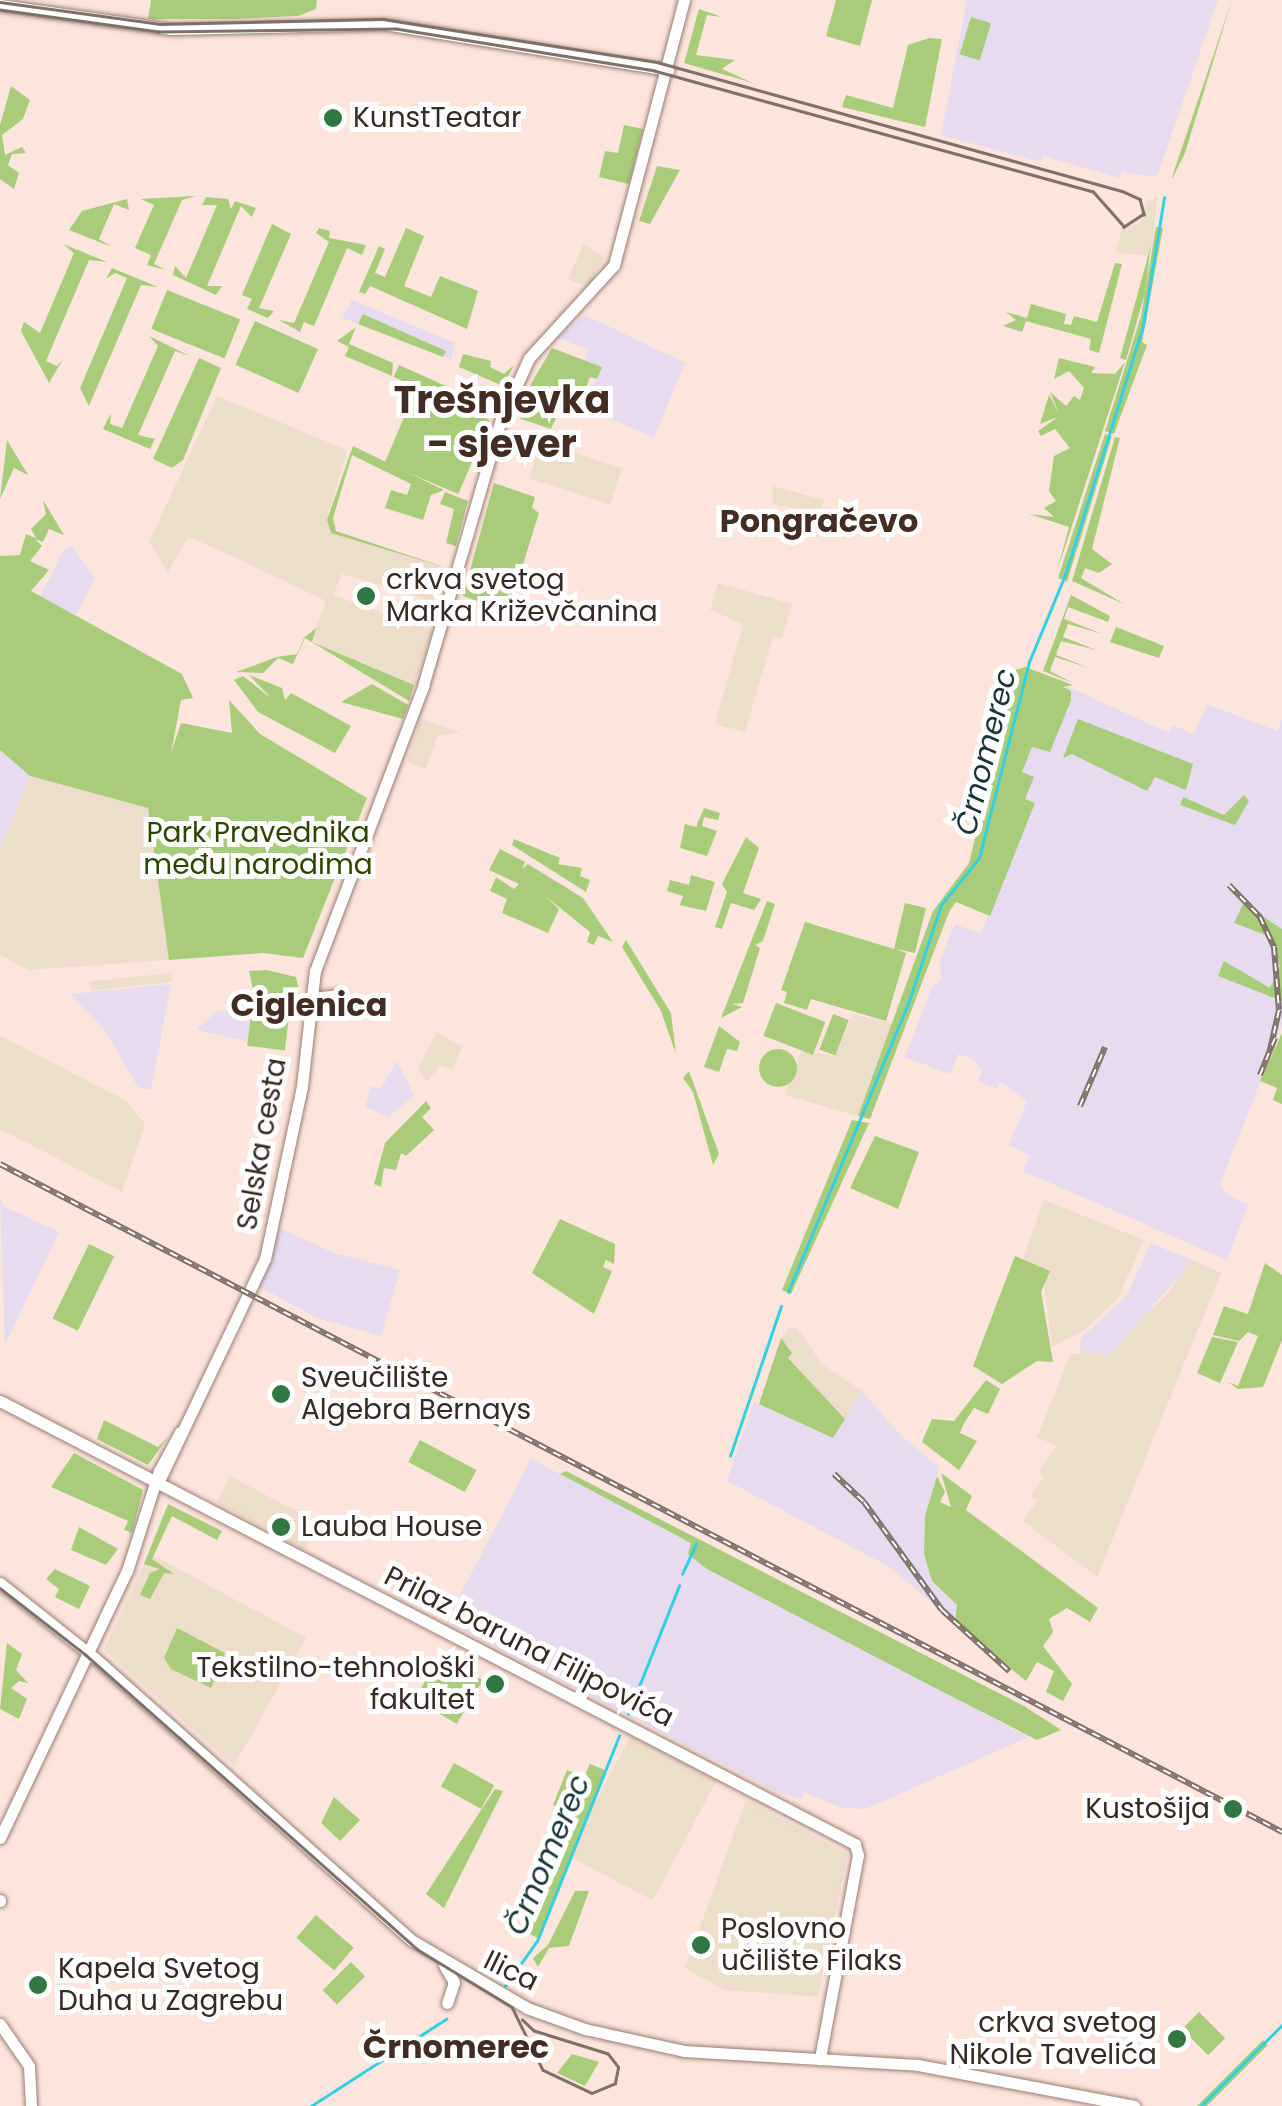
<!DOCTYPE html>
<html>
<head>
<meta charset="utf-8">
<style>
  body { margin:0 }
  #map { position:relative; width:1282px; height:2106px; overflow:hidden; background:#fce5dc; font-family:Poppins,sans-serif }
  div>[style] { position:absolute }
  .commercial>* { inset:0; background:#eddecb; transform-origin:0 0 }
  .industrial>* { inset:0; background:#e7dbef }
  .green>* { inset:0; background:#a9cc7b; transform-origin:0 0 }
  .round { border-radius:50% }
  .stream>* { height:2.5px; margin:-1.25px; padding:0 1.25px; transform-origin:1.25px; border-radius:1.25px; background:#34d0e1 }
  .roads { filter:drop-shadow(0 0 2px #987e74) drop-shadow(0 0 2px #987e74) }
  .major>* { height:11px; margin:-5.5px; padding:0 5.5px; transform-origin:5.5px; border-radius:5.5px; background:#fff }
  .tram>* { height:2.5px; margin:-1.25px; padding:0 1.25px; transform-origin:1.25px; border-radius:1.25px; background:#7f706a }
  .rail>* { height:6px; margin-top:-3px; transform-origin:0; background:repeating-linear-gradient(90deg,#fff 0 8px,#7f706a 0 16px); box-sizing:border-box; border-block:2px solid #7f706a }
  .dots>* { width:28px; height:28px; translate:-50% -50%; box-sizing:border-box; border:5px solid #fff; border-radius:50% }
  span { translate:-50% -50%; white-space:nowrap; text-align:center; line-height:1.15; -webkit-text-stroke:10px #fff; paint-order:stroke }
  .poi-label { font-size:28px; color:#352a26 }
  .left { translate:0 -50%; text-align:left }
  .right { translate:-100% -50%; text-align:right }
  .park-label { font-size:28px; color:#2e4400 }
  .street-label { font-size:28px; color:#352a26 }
  .water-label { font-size:30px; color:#1b3437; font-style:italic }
  .quarter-label { font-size:32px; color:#422d24; font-weight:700 }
  .district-label { font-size:38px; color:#422d24; font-weight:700 }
</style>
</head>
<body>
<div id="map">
  <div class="commercial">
    <i style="clip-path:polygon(1157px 197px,1153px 245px,1146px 256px,1115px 252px,1122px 229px,1140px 224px,1146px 203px)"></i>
    <i style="clip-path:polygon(583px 244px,604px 257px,589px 287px,568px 279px)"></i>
    <i style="clip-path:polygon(217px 396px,347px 450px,327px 520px,331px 532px,439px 565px,435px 579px,445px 583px,439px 603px,342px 574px,333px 595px,432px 630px,414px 685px,311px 641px,326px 601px,226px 553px,188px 537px,168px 572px,149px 542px)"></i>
    <i style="left:541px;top:442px;width:85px;height:38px;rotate:18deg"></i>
    <i style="clip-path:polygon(773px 486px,824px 500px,819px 514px,773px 504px)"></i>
    <i style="clip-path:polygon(718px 583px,792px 604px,782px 638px,773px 636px,745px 732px,715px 724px,743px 624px,710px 610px)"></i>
    <i style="clip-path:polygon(420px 718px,460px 732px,438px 736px,425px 770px,407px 761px)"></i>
    <i style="clip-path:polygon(30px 776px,148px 808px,169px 960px,29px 970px,0 955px,0 847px)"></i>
    <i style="left:171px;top:973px;width:9px;height:81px;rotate:84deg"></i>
    <i style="clip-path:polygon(853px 1014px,892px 1024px,858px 1116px,785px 1095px,801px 1051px,835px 1056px)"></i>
    <i style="clip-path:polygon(437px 1032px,462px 1047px,452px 1070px,440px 1065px,427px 1082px,418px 1069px)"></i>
    <i style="clip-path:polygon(0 1036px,125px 1100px,145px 1124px,122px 1192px,0 1129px)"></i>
    <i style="clip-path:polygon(1044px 1200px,1144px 1240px,1118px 1298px,1083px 1331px,1052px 1347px,1043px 1276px,1021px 1265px)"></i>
    <i style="clip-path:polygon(1189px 1259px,1221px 1273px,1097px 1577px,1023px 1521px,1037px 1501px,1031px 1495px,1044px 1477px,1038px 1472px,1057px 1446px,1037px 1437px,1070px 1355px,1092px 1350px,1140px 1319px,1169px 1293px)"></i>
    <i style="clip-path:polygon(789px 1328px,797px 1328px,822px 1364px,862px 1391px,845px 1419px,788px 1358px,791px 1352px,781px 1338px)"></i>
    <i style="left:230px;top:1476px;width:101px;height:30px;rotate:28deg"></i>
    <i style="clip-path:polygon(149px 1553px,306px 1638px,234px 1766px,104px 1650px)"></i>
    <i style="left:631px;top:1735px;width:97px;height:136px;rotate:28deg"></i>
    <i style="clip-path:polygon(746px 1800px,848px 1854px,818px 1997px,724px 1990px,685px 1968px)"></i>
  </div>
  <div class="industrial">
    <i style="clip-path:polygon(967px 0,1218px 0,1157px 177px,1122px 172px,1120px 178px,1043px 156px,1040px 162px,941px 135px)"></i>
    <i style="clip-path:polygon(352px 300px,455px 343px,451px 360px,363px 314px,358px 324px,342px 318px)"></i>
    <i style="clip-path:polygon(585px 315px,685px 363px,654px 437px,584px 408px,601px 367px,585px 360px,588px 350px,557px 337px)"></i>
    <i style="clip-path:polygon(72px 546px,95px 578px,76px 615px,40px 597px,63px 551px)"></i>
    <i style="clip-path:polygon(1038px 673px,1169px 733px,1173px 725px,1194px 734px,1207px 704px,1277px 731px,1282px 719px,1282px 1027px,1220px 1183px,1227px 1195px,1248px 1205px,1227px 1260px,1023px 1171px,1029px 1155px,1009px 1145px,1027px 1101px,1000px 1082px,997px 1089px,978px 1081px,982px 1069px,973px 1059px,958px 1054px,950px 1074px,905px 1057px,932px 987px,942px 978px,939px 963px,955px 924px,980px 934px,988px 916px)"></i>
    <i style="clip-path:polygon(0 750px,30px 776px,0 847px)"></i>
    <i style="clip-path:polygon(171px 984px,151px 1090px,138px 1087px,103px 1028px,70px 994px)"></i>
    <i style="clip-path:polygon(217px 1011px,251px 1014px,247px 1041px,196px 1030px)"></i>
    <i style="clip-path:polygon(397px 1061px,414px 1095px,388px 1118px,365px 1106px,371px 1086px,381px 1089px)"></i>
    <i style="clip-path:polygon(0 1196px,3px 1206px,59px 1232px,5px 1345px)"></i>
    <i style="clip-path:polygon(278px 1227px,334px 1253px,400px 1270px,381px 1336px,315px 1317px,258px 1286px)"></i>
    <i style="clip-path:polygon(1151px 1243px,1189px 1259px,1183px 1272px,1109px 1355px,1079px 1351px,1081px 1338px,1126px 1297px)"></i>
    <i style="clip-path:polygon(862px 1391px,902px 1437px,939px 1467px,925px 1516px,932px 1581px,957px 1605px,955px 1623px,888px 1566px,727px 1481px,754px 1402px,833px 1438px)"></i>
    <i style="clip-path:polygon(531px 1459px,692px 1543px,689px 1554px,708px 1569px,1029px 1737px,865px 1809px,841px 1808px,805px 1792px,801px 1799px,778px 1792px,446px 1622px)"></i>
  </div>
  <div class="green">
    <i style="clip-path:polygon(151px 0,317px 0,316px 9px,298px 16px,233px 19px,148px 19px)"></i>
    <i style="clip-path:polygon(836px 0,872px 0,860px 46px,826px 36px)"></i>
    <i style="clip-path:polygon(1232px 0,1185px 153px,1172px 179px,1172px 177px)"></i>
    <i style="clip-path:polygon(699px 9px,722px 17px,707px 15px,696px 55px,735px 60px,722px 69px,753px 83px,684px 63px)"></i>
    <i style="left:971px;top:17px;width:21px;height:39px;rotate:17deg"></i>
    <i style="clip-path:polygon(929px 38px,942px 39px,925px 127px,842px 107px,846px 95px,893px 108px,908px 45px)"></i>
    <i style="clip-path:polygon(11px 86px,30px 100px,23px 119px,2px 135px,5px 155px,22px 147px,26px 153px,12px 154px,8px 165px,19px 173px,14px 189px,0 179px,0 125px)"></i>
    <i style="clip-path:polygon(624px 125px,643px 129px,629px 184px,599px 177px,605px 151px,618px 153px)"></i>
    <i style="clip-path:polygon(657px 166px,680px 170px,650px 224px,639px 221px)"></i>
    <i style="clip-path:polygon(196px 196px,182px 200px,154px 264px,166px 270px,147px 265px,151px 255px,135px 248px,154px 205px,141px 199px)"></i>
    <i style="clip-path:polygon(206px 197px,228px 199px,231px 209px,235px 201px,256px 208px,252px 217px,241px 206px,207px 286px,222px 286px,216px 295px,173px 275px,175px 266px,186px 278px,217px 205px,202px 205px)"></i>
    <i style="clip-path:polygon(127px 199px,129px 210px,114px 204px,99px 239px,112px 247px,69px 230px,82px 211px)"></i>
    <i style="clip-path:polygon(272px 224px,291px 234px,259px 308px,274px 311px,268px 318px,247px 309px,252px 299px,242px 295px)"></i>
    <i style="clip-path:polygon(1156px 227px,1163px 228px,1142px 342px,1147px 345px,1114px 434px,1105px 431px,1141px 316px)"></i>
    <i style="clip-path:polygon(319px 228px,330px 231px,329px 238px,366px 245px,362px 255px,347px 248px,314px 326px,304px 322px,300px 332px,279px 320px,294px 323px,329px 242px,316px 233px)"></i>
    <i style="clip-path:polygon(406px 228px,424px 236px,404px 286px,431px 297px,440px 276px,478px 291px,467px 329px,370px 286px,365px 294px,359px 292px,379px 246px,385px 249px,375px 273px,385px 277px)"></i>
    <i style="clip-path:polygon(63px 244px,107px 262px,89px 260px,46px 361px,57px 366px,63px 359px,49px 383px,21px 331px,24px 322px,40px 333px,74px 253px)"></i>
    <i style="clip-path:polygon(1151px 245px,1145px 293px,1126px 360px,1120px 358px)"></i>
    <i style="clip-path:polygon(1115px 263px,1122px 264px,1099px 353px,1089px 350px,1091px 339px,1026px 321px,1022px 332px,1003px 326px,1016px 320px,1006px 312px,1027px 318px,1031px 304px,1066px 314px,1064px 324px,1071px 325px,1074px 316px,1097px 322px)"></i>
    <i style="clip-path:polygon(112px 268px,158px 287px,141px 285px,89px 406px,80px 388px,127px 278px,115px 273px,106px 279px)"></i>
    <i style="left:167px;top:290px;width:79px;height:42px;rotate:22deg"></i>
    <i style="clip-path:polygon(363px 314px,446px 351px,443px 357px,358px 324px)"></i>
    <i style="left:255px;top:321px;width:69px;height:48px;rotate:24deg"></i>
    <i style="clip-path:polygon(356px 327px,349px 344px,393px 363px,392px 376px,345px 356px,349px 347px,337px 341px)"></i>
    <i style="clip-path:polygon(149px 336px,190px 356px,175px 351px,138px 435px,155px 439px,150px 449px,103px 429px,111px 413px,110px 424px,122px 428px,158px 346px)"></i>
    <i style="clip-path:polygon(552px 348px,602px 367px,597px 379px,590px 377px,575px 415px,560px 409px,551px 429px,521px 419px,516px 410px)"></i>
    <i style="clip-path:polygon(463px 354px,491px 361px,490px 367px,504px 374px,514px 365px,503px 386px,459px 367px)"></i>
    <i style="clip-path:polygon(199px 358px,221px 368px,183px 460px,172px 468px,153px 459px)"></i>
    <i style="clip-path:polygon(1059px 358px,1095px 367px,1091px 373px,1115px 374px,1125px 362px,1056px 575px,1069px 527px,1029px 514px,1054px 517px,1044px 508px,1056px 501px,1049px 491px,1054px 456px,1070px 448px,1055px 429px,1041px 436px,1038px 431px,1058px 417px,1040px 424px,1049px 395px,1059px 413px,1050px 392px,1066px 406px,1074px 396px,1080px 400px,1084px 388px,1069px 371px,1054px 379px)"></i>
    <i style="left:399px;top:365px;width:103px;height:13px;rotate:24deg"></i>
    <i style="left:416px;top:389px;width:80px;height:80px;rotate:23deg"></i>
    <i style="clip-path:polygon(1105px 434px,1112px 436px,1067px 582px,1058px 578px)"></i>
    <i style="clip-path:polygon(1115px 437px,1120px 438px,1092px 549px,1112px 564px,1099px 573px,1085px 568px,1081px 578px,1124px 604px,1072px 581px)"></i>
    <i style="clip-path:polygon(7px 440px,28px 475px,14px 468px,0 499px)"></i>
    <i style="clip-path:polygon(353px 446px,444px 490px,431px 495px,423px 520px,385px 508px,391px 490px,407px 495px,411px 484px,352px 455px,333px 518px,336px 531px,447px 568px,331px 533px,327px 520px)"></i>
    <i style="clip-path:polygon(494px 483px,535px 497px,532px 508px,539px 513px,508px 612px,463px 596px)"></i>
    <i style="clip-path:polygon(445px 492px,468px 501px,456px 546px,446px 543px,454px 509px,440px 504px)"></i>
    <i style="clip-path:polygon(43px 500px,64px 535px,49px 529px,43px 542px,35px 539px,42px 546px,30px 561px,49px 570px,31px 591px,182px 674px,193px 698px,181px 700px,171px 753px,181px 723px,232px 733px,229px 700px,260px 734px,367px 798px,303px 958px,263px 953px,169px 960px,148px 808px,30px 776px,0 750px,0 556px,20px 555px,26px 534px,36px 538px,31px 529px,46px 514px)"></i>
    <i style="clip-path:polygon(1071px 595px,1110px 616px,1108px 622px,1068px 607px,1064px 619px,1103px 634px,1068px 624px,1063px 637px,1096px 650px,1061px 641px,1056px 655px,1089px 668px,1055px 657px,1050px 671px,1073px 683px,1043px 671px)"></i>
    <i style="clip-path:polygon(1116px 627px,1164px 646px,1159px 658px,1110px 642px)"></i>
    <i style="clip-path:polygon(316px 628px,312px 642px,414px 685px,409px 701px,305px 638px,293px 664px,278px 658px,263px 673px,236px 672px,277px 657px,297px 654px,304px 638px)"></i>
    <i style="clip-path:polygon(1025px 667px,1073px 685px,1063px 687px,1071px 691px,1071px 700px,1050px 752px,1032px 747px,1022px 772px,1034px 777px,1025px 799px,1035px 803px,990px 916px,956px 902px,949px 912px,870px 1119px,858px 1116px,933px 911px,969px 863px,1016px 670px)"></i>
    <i style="clip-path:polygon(243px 676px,271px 698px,249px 675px,282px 688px,285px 700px,291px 693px,351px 726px,335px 753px,258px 712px,234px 680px)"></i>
    <i style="clip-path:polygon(372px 684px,408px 705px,403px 719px,341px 702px)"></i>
    <i style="clip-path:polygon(1078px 719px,1193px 764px,1186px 790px,1155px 777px,1147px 791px,1072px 754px,1063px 758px)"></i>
    <i style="clip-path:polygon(1244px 795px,1249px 801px,1235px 825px,1180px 805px,1183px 797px,1224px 815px)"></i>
    <i style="clip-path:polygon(704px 808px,720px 813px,718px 820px,704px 817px,702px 826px,717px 831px,707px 856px,680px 848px,685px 824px,696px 827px)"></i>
    <i style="clip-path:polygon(746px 837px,759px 848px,743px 893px,761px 899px,754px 910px,731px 903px,722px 929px,715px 927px,727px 892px,722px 884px)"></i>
    <i style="clip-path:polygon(514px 839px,560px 858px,558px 864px,582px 868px,580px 876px,590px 880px,586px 892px,512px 845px)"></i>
    <i style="clip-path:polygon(500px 849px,525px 862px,522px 869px,528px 864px,583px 898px,613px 942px,598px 936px,594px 945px,587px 942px,590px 932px,544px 895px,559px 909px,548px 933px,502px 913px,507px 899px,490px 891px,496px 877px,514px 889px,519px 884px,489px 870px)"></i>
    <i style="clip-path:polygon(691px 875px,715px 882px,706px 911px,680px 905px,683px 896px,667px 891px,670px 880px,689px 885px)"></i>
    <i style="clip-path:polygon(767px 901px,775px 904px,763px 941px,755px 945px,760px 948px,743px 1003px,732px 1004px,742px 1007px,721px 1018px)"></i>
    <i style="clip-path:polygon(905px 903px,926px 908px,915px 953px,896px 949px,906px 953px,886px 1021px,811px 999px,807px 1010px,784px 1003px,787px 992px,781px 990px,805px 922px,894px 949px)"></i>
    <i style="clip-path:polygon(1243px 904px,1282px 929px,1282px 1001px,1218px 976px,1224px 961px,1270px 988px,1280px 966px,1271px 937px,1234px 923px)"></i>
    <i style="clip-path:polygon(626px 940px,671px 1013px,676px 1054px,661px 1011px,622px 947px)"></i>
    <i style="clip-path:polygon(266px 970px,296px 977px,301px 1001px,255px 998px,249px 971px)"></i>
    <i style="left:776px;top:1003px;width:53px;height:35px;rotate:21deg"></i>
    <i style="left:251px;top:1014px;width:38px;height:32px;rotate:7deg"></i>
    <i style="left:833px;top:1014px;width:17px;height:38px;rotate:21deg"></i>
    <i style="clip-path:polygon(719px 1026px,740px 1042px,737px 1051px,727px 1049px,719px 1072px,704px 1067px)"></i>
    <i style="clip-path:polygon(1282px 1033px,1282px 1104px,1273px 1100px,1277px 1088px,1260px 1081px)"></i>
    <i class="round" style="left:759px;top:1049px;width:38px;height:38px"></i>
    <i style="clip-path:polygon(689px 1071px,719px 1154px,713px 1165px,693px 1092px,683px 1078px)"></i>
    <i style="clip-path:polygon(426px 1101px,431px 1108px,422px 1117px,434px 1130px,406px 1156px,401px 1153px,396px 1170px,384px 1168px,381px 1187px,374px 1184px,385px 1143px)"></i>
    <i style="clip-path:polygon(852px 1120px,869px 1123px,791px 1294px,782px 1290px)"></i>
    <i style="clip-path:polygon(875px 1136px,919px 1152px,898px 1209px,850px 1188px)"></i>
    <i style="clip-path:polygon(560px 1219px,615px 1244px,614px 1264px,606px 1260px,603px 1267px,612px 1271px,594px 1314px,532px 1273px)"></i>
    <i style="left:89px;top:1244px;width:28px;height:83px;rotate:26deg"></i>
    <i style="clip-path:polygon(1015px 1256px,1050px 1271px,1041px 1292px,1053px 1362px,1037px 1361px,1002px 1384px,973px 1366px)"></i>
    <i style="clip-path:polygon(1265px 1263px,1282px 1275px,1282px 1340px,1263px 1387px,1238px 1389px,1228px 1382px,1238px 1386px,1258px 1336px,1248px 1332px,1239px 1341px,1213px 1335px,1224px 1306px,1248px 1314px)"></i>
    <i style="clip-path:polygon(1212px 1337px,1238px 1342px,1220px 1383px,1197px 1373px)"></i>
    <i style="clip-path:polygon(781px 1338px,792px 1353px,788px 1358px,845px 1419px,833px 1438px,759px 1404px)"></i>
    <i style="clip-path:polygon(986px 1380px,1000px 1389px,988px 1414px,974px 1408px,963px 1425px,960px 1433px,977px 1441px,959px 1470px,922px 1442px,932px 1419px,954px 1421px)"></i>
    <i style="clip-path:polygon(104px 1420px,158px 1447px,168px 1437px,148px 1465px,97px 1439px)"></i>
    <i style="left:420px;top:1440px;width:64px;height:25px;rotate:28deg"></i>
    <i style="clip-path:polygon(74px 1453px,143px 1490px,132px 1533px,124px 1530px,128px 1521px,51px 1487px)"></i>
    <i style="clip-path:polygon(566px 1471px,1024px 1706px,1061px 1730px,1037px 1740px,939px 1690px,707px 1569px,688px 1554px,691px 1543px,560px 1474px)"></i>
    <i style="clip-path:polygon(941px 1473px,972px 1496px,966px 1510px,1098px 1608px,1090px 1622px,1067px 1608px,1049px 1619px,1053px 1632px,1043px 1646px,1072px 1684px,1063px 1701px,1046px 1692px,1054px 1671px,1037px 1662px,1026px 1681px,955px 1623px,957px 1605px,932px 1581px,924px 1554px,925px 1516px,937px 1476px,945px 1492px,940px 1502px,951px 1507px)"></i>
    <i style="clip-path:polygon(168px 1504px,222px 1531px,217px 1540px,172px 1516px,152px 1559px,174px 1574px,164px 1573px,150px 1599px,140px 1595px,150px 1573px,160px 1569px,144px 1564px)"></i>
    <i style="clip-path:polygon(79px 1527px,118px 1549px,106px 1565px,71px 1550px)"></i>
    <i style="clip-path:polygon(55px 1569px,90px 1586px,79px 1609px,55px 1597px,59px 1589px,46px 1579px)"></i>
    <i style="clip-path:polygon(177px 1628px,225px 1653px,211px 1688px,171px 1669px,164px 1658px)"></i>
    <i style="clip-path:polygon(7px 1643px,22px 1654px,16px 1670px,28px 1683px,19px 1681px,11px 1688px,27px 1699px,19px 1719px,0 1709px)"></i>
    <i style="left:441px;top:1655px;width:49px;height:51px;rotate:31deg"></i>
    <i style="left:454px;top:1763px;width:46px;height:27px;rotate:29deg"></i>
    <i style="clip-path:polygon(590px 1764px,605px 1770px,538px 1938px,521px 1930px,570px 1813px,553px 1805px,567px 1770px,584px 1777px)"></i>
    <i style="clip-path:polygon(495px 1789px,503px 1791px,444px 1908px,426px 1894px)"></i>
    <i style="clip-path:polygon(334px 1797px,360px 1820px,340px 1841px,321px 1823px)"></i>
    <i style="clip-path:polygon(575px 1891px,589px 1891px,569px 1946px,549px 1948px,538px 1967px,533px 1958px,548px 1945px)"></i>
    <i style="left:316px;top:1915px;width:50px;height:30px;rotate:41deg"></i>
    <i style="left:351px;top:1962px;width:20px;height:40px;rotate:45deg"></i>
    <i style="left:1199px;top:2012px;width:37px;height:24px;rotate:45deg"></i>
    <i style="left:1263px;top:2040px;width:7px;height:93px;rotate:45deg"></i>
    <i style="clip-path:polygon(572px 2054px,599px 2062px,585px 2086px,557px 2073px)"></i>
  </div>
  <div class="stream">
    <i style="left:788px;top:1292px;width:315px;rotate:-67.4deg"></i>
    <i style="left:909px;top:1001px;width:101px;rotate:-71.6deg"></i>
    <i style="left:941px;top:905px;width:60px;rotate:-51deg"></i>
    <i style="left:979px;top:858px;width:202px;rotate:-75.7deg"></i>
    <i style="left:1029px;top:662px;width:94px;rotate:-67.5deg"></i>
    <i style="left:1065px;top:575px;width:261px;rotate:-72.6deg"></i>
    <i style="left:1143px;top:326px;width:130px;rotate:-80.7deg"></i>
    <i style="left:730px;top:1456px;width:158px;rotate:-71.2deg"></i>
    <i style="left:682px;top:1574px;width:33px;rotate:-65deg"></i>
    <i style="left:628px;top:1714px;width:138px;rotate:-68.3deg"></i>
    <i style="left:505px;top:1986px;width:55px;rotate:-54.6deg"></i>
    <i style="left:537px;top:1941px;width:221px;rotate:-68.2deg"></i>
    <i style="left:311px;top:2106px;width:161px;rotate:-32.8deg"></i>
    <i style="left:1201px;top:2106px;width:115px;rotate:-45deg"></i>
  </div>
  <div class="roads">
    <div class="major">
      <i style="left:0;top:5px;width:173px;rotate:8deg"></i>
      <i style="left:171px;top:29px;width:213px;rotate:-1.3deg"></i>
      <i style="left:384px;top:24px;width:288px;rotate:9.2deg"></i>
      <i style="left:310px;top:1013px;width:19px;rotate:-55deg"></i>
      <i style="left:321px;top:997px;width:19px;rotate:-6deg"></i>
      <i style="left:0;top:1401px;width:963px;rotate:27.39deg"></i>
      <i style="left:855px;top:1844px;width:11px;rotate:75deg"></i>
      <i style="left:858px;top:1855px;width:208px;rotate:100.6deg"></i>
      <i style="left:158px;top:1483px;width:248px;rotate:-64.5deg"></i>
      <i style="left:265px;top:1259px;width:177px;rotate:-77.9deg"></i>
      <i style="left:302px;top:1086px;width:116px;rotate:-83.6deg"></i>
      <i style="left:315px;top:971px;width:305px;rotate:-69.2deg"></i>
      <i style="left:423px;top:686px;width:277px;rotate:-73.7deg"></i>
      <i style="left:501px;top:420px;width:68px;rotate:-65.7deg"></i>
      <i style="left:529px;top:358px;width:126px;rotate:-47.6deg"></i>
      <i style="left:614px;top:265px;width:274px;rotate:-75.2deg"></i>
      <i style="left:0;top:1583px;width:122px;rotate:38.4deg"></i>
      <i style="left:96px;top:1659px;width:424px;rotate:41.7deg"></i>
      <i style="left:413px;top:1941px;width:132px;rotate:30.4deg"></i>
      <i style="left:527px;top:2008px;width:62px;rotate:19.9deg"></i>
      <i style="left:585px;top:2029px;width:101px;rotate:12.5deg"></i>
      <i style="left:684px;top:2051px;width:234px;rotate:3.4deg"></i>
      <i style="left:918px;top:2065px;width:220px;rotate:10.7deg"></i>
      <i style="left:0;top:1838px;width:296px;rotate:-64.6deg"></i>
      <i style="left:127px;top:1571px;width:105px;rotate:-72.3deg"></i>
      <i style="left:159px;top:1471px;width:44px;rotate:-61.7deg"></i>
      <i style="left:0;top:1900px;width:1px;rotate:90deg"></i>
      <i style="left:444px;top:1965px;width:20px;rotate:60deg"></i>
      <i style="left:454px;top:1982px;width:22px;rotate:108deg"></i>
      <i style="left:0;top:2024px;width:51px;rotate:55.4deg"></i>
      <i style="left:29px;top:2066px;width:40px;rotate:87.1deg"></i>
    </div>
  </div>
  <div class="tram">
    <i style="left:0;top:2px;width:162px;rotate:7.8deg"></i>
    <i style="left:160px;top:24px;width:222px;rotate:-1.3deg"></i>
    <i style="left:382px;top:19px;width:278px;rotate:8.9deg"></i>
    <i style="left:657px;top:62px;width:483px;rotate:15.5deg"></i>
    <i style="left:1122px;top:191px;width:20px;rotate:24deg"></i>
    <i style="left:1140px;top:199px;width:16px;rotate:75deg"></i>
    <i style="left:1144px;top:214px;width:24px;rotate:147deg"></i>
    <i style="left:1124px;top:227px;width:47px;rotate:-131.5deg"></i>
    <i style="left:1093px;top:192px;width:454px;rotate:-164.6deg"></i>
    <i style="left:655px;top:71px;width:262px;rotate:-170.8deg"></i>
    <i style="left:396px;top:29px;width:237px;rotate:179.3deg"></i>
    <i style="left:159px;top:32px;width:161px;rotate:-172.1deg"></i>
    <i style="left:0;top:1588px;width:109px;rotate:37.9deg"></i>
    <i style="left:86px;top:1655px;width:443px;rotate:41.6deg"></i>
    <i style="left:417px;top:1949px;width:111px;rotate:31.4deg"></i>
    <i style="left:512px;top:2007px;width:70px;rotate:63.8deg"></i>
    <i style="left:543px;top:2070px;width:54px;rotate:25.1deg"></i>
    <i style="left:592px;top:2093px;width:25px;rotate:-23deg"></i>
    <i style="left:615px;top:2083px;width:16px;rotate:-79deg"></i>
    <i style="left:618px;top:2067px;width:16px;rotate:-128deg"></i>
    <i style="left:608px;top:2054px;width:77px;rotate:-162.7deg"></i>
    <i style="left:534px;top:2031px;width:16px;rotate:-137deg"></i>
  </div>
  <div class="rail">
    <i style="left:1229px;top:885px;width:45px;rotate:45.9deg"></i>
    <i style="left:1260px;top:917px;width:33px;rotate:65deg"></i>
    <i style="left:1274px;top:947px;width:63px;rotate:85.5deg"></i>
    <i style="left:1279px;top:1010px;width:41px;rotate:102.7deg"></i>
    <i style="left:1260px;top:1075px;width:40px;rotate:-68deg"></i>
    <i style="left:1080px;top:1106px;width:64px;rotate:-67deg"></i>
    <i style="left:0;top:1164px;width:1446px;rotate:27.52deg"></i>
    <i style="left:834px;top:1474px;width:41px;rotate:43deg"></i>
    <i style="left:864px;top:1502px;width:133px;rotate:54.2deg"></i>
    <i style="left:942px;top:1610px;width:91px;rotate:42.3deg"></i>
  </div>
  <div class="dots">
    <i style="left:333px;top:118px;background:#317744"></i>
    <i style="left:366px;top:596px;background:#317744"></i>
    <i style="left:281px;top:1394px;background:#317744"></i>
    <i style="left:281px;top:1527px;background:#317744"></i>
    <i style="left:495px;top:1684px;background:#317744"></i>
    <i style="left:1233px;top:1809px;background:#317744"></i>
    <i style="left:701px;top:1945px;background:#317744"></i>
    <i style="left:38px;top:1985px;background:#317744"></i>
    <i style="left:1177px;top:2039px;background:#317744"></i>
  </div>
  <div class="poi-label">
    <span class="left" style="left:353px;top:118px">KunstTeatar</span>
    <span class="left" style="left:386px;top:596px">crkva svetog<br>Marka Križevčanina</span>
    <span class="left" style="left:301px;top:1394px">Sveučilište<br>Algebra Bernays</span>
    <span class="left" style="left:301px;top:1527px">Lauba House</span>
    <span class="right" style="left:475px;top:1684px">Tekstilno-tehnološki<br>fakultet</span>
    <span class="right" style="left:1210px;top:1809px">Kustošija</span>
    <span class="left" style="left:721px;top:1945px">Poslovno<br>učilište Filaks</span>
    <span class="left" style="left:58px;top:1985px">Kapela Svetog<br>Duha u Zagrebu</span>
    <span class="right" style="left:1157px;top:2039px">crkva svetog<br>Nikole Tavelića</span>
  </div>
  <div class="park-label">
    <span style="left:258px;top:849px">Park Pravednika<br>među narodima</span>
  </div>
  <div class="street-label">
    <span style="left:262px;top:1144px;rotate:-80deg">Selska cesta</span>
    <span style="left:529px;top:1647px;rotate:27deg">Prilaz baruna Filipovića</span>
    <span style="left:511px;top:1971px;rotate:26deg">Ilica</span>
  </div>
  <div class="water-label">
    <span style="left:986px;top:752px;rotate:-76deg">Črnomerec</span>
    <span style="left:548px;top:1855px;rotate:-67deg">Črnomerec</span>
  </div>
  <div class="quarter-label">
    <span style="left:819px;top:521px">Pongračevo</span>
    <span style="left:309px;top:1005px">Ciglenica</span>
    <span style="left:456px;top:2047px">Črnomerec</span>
  </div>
  <div class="district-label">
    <span style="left:502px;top:422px">Trešnjevka<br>- sjever</span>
  </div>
</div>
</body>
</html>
